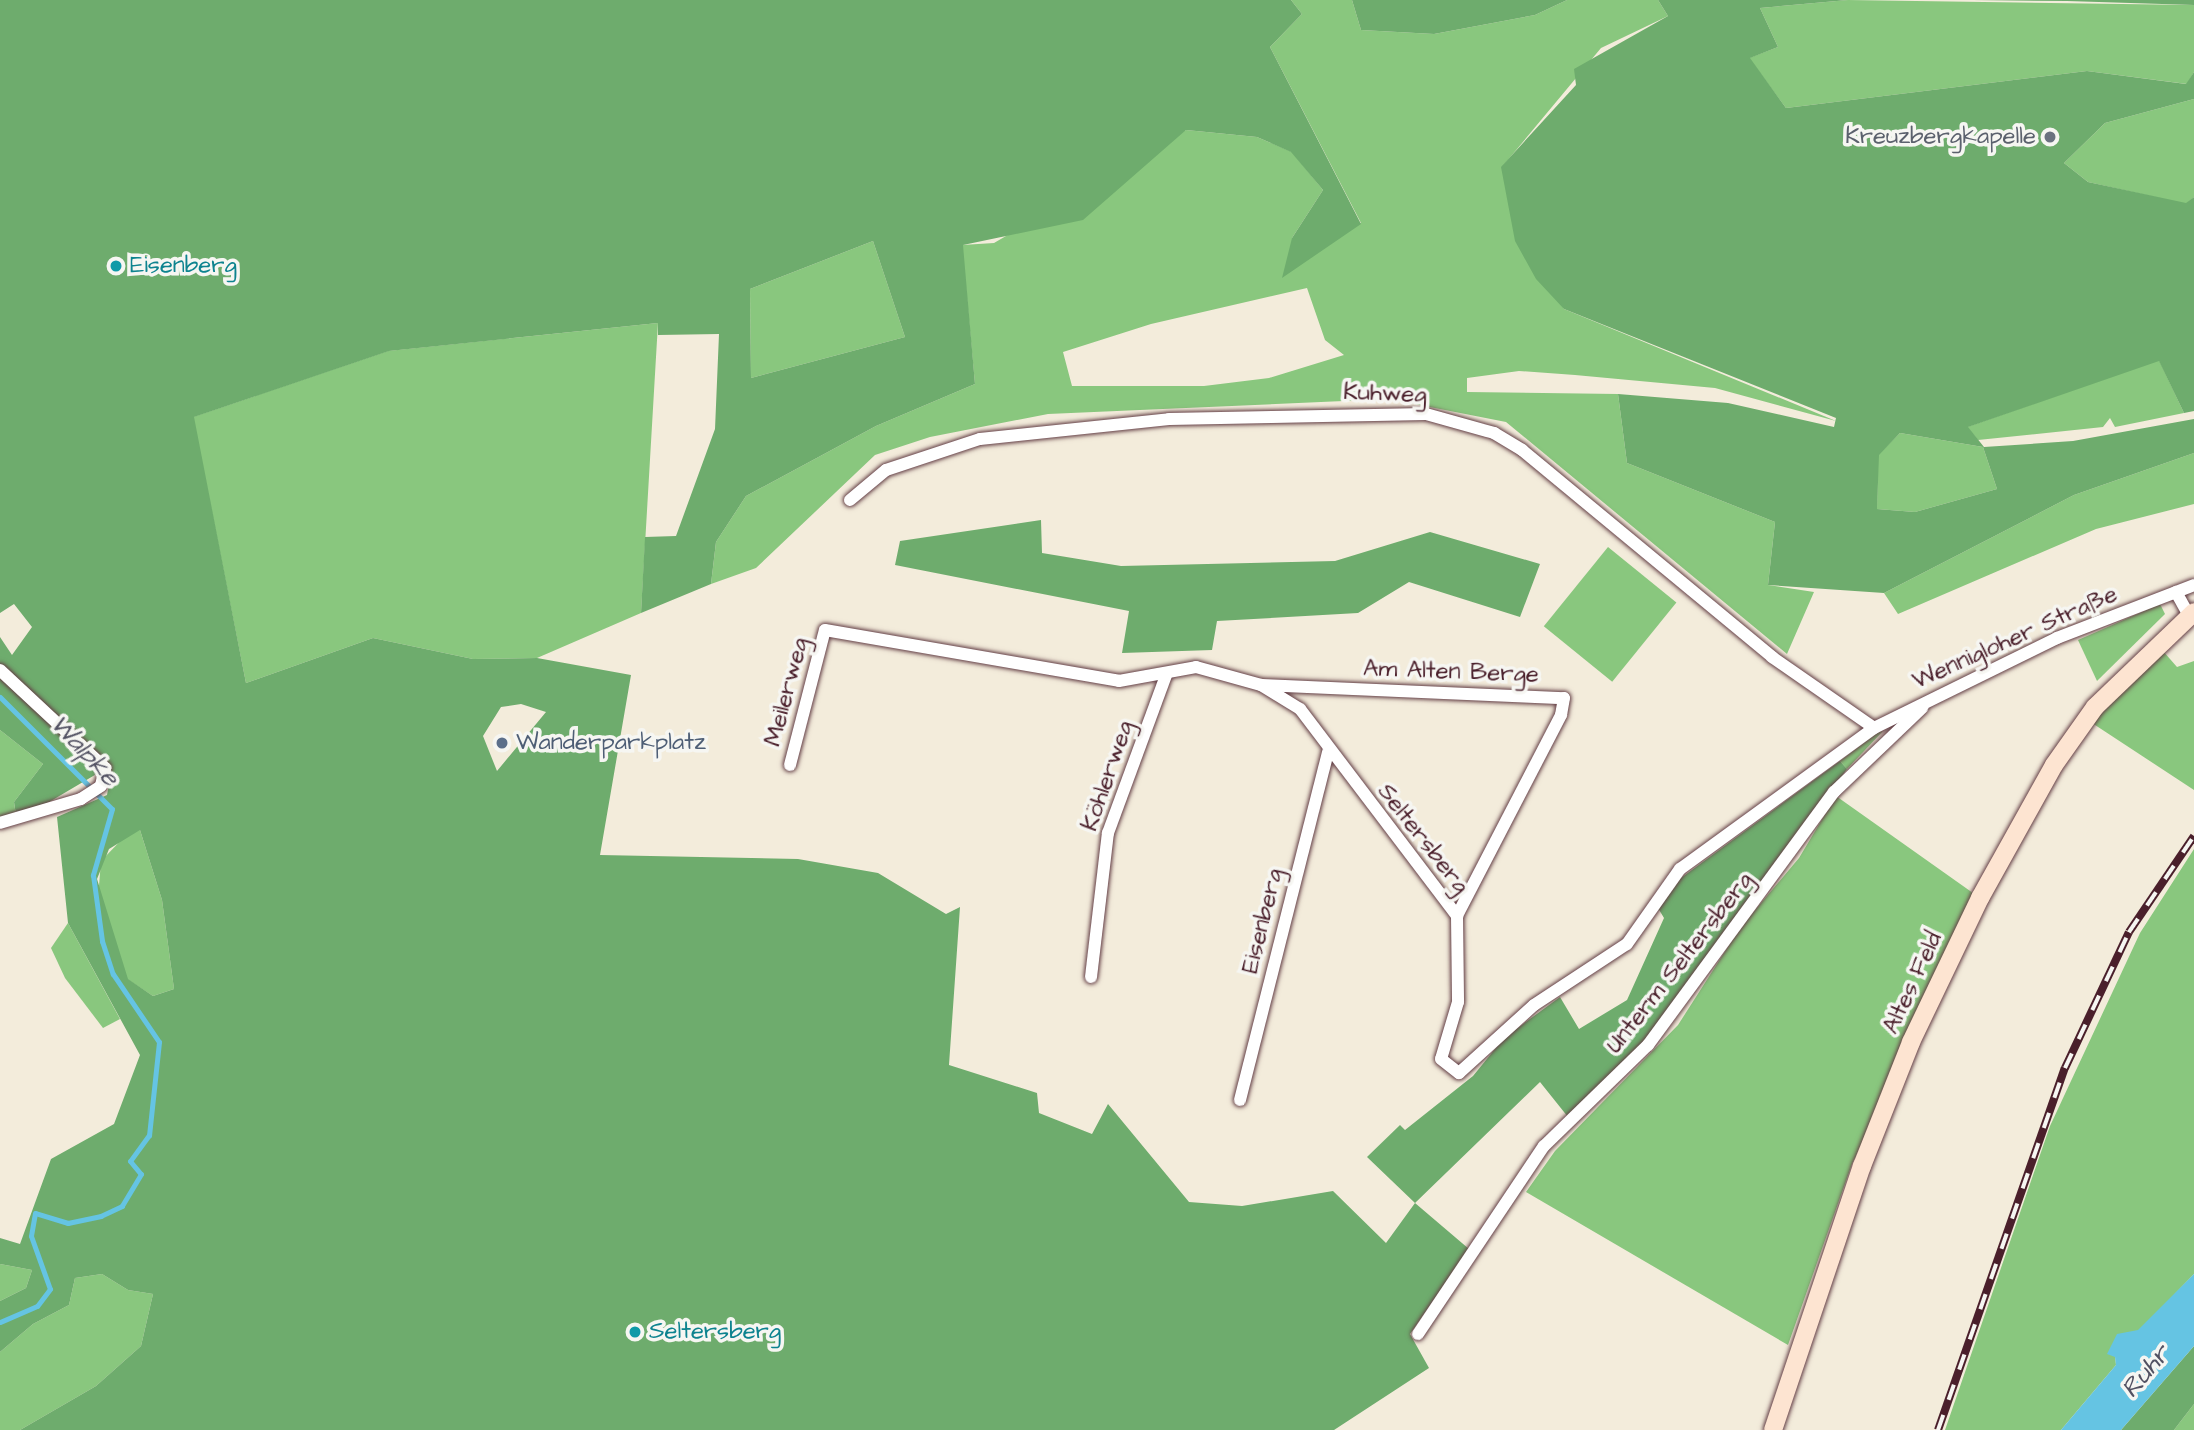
<!DOCTYPE html>
<html>
<head>
<meta charset="utf-8">
<style>
  body { margin:0 }
  #map { position:relative; width:2194px; height:1430px; overflow:hidden; background:#f3ecdb; font-family:"Architects Daughter",sans-serif }
  div>[style] { position:absolute }
  .green>* { inset:0; background:#89c77e; transform-origin:0 0 }
  .forest>* { inset:0; background:#6eac6d }
  .water>* { inset:0; background:#65c4e3 }
  .stream>* { height:5px; margin:-2.5px; padding:0 2.5px; transform-origin:2.5px; border-radius:2.5px; background:#65c4e3 }
  .roads { filter:drop-shadow(0 0 2px #633e45) drop-shadow(0 0 2px #633e45) }
  .minor>* { height:12px; margin:-6px; padding:0 6px; transform-origin:6px; border-radius:6px; background:#fff }
  .secondary>* { height:18px; margin:-9px; padding:0 9px; transform-origin:9px; border-radius:9px; background:#fde4d1 }
  .rail>* { height:8px; margin-top:-4px; transform-origin:0; background:repeating-linear-gradient(90deg,#f6f6f2 0 16px,#4a1f2b 0 32px); box-sizing:border-box; border-block:2px solid #4a1f2b }
  .dots>* { width:19px; height:19px; translate:-50% -50%; box-sizing:border-box; border:4px solid #f6f6f2; border-radius:50% }
  span { translate:-50% -50%; white-space:nowrap; text-align:center; line-height:1.15; -webkit-text-stroke:7px #f6f6f2; paint-order:stroke }
  .worship-label { font-size:24px; color:#5b616d }
  .right { translate:-100% -50%; text-align:right }
  .culture-label { font-size:24px; color:#0d838f }
  .left { translate:0 -50%; text-align:left }
  .street-label { font-size:24px; color:#4a1f2b }
  .service-label { font-size:24px; color:#4e5e75 }
  .water-label { font-size:26px; color:#525162; font-style:italic }
</style>
</head>
<body>
<div id="map">
  <div class="green">
    <i style="clip-path:polygon(evenodd,1291px 0,1352px 0,1361px 30px,1434px 34px,1535px 15px,1567px 0,1658px 0,1668px 16px,1601px 48px,1502px 167px,1505px 181px,1564px 309px,1836px 421px,1715px 388px,1575px 375px,1519px 371px,1467px 378px,1467px 392px,1618px 394px,1627px 463px,1775px 522px,1768px 585px,1814px 592px,1787px 654px,1506px 422px,1389px 399px,1048px 414px,930px 437px,875px 455px,756px 568px,711px 584px,716px 542px,746px 496px,876px 426px,975px 384px,962px 245px,994px 243px,1186px 130px,1257px 137px,1292px 152px,1323px 190px,1292px 238px,1361px 223px,1270px 47px,1302px 14px,1291px 0,1307px 288px,1325px 340px,1344px 355px,1269px 378px,1204px 386px,1072px 386px,1063px 352px,1151px 324px,1307px 288px)"></i>
    <i style="clip-path:polygon(1848px 0,2194px 5px,2194px 72px,2187px 84px,2087px 71px,1786px 108px,1749px 58px,1778px 47px,1760px 8px)"></i>
    <i style="clip-path:polygon(2194px 99px,2194px 197px,2186px 204px,2088px 182px,2064px 163px,2105px 123px)"></i>
    <i style="clip-path:polygon(873px 241px,905px 337px,751px 378px,750px 289px)"></i>
    <i style="clip-path:polygon(658px 323px,641px 613px,537px 658px,473px 659px,373px 638px,246px 683px,193px 417px,388px 351px)"></i>
    <i style="clip-path:polygon(2159px 360px,2184px 413px,2115px 427px,2110px 418px,2103px 427px,1978px 440px,1967px 427px)"></i>
    <i style="clip-path:polygon(1900px 433px,1983px 447px,1997px 489px,1915px 512px,1877px 509px,1878px 455px)"></i>
    <i style="clip-path:polygon(2194px 453px,2194px 504px,2096px 529px,1898px 614px,1884px 593px,2074px 495px)"></i>
    <i style="left:1608px;top:547px;width:88px;height:102px;rotate:39deg"></i>
    <i style="clip-path:polygon(2160px 604px,2165px 614px,2097px 681px,2078px 640px)"></i>
    <i style="clip-path:polygon(2163px 651px,2177px 667px,2194px 661px,2194px 790px,2092px 723px)"></i>
    <i style="clip-path:polygon(0 730px,43px 764px,14px 802px,16px 816px,0 818px)"></i>
    <i style="clip-path:polygon(1883px 731px,1847px 769px,1840px 761px,1877px 733px)"></i>
    <i style="clip-path:polygon(1836px 796px,1980px 898px,1852px 1164px,1788px 1345px,1526px 1192px,1555px 1151px,1678px 1025px,1740px 928px,1799px 858px)"></i>
    <i style="clip-path:polygon(140px 830px,162px 900px,174px 989px,153px 996px,127px 979px,98px 898px,101px 861px,130px 831px)"></i>
    <i style="clip-path:polygon(2194px 849px,2194px 1274px,2115px 1356px,2116px 1365px,2061px 1430px,1945px 1430px,2050px 1126px,2140px 933px)"></i>
    <i style="clip-path:polygon(68px 923px,120px 1019px,103px 1028px,65px 978px,51px 948px)"></i>
    <i style="clip-path:polygon(0 1264px,32px 1270px,26px 1288px,0 1301px)"></i>
    <i style="clip-path:polygon(102px 1274px,128px 1290px,153px 1294px,141px 1346px,96px 1386px,20px 1430px,0 1430px,0 1352px,33px 1324px,69px 1305px,75px 1278px)"></i>
    <i style="clip-path:polygon(2194px 1404px,2194px 1430px,2174px 1430px)"></i>
  </div>
  <div class="forest">
    <i style="clip-path:polygon(evenodd,0 0,1291px 0,1302px 14px,1270px 47px,1361px 224px,1282px 278px,1292px 238px,1323px 190px,1291px 152px,1257px 137px,1186px 130px,1083px 220px,963px 245px,975px 384px,876px 426px,746px 496px,716px 542px,711px 584px,641px 613px,645px 537px,676px 536px,715px 429px,719px 334px,658px 335px,658px 323px,389px 351px,194px 417px,246px 683px,373px 638px,473px 659px,537px 658px,631px 675px,600px 855px,798px 859px,878px 873px,946px 914px,960px 907px,949px 1065px,1037px 1093px,1039px 1113px,1092px 1134px,1108px 1104px,1189px 1202px,1242px 1206px,1333px 1191px,1386px 1243px,1415px 1203px,1367px 1157px,1400px 1125px,1405px 1130px,1473px 1076px,1504px 1038px,1560px 997px,1579px 1029px,1627px 1000px,1664px 918px,1658px 908px,1681px 878px,1840px 761px,1847px 769px,1644px 1042px,1568px 1117px,1540px 1082px,1415px 1203px,1469px 1249px,1410px 1334px,1429px 1368px,1334px 1430px,20px 1430px,96px 1386px,141px 1346px,153px 1294px,128px 1290px,102px 1274px,75px 1278px,69px 1305px,33px 1324px,0 1352px,0 1301px,26px 1288px,32px 1270px,0 1264px,0 1238px,20px 1244px,51px 1159px,114px 1124px,140px 1055px,68px 923px,57px 817px,107px 795px,111px 773px,105px 769px,17px 821px,14px 802px,43px 764px,0 730px,0 637px,12px 655px,32px 627px,14px 604px,0 613px,0 0,873px 241px,905px 337px,751px 378px,750px 289px,873px 241px,0 0,521px 704px,546px 712px,497px 771px,483px 736px,501px 707px,521px 704px,0 0,140px 830px,162px 900px,174px 989px,153px 996px,128px 979px,97px 879px,109px 849px,140px 830px)"></i>
    <i style="clip-path:polygon(1352px 0,1567px 0,1535px 15px,1434px 34px,1361px 30px)"></i>
    <i style="clip-path:polygon(evenodd,1658px 0,1848px 0,1760px 8px,1778px 47px,1750px 58px,1786px 108px,2087px 71px,2186px 84px,2194px 72px,2194px 99px,2105px 123px,2064px 163px,2088px 182px,2186px 203px,2194px 197px,2194px 411px,2184px 413px,2159px 361px,1968px 427px,1984px 447px,2073px 441px,2194px 419px,2194px 453px,2074px 495px,1884px 593px,1768px 585px,1775px 522px,1627px 463px,1618px 394px,1728px 403px,1834px 427px,1836px 418px,1564px 309px,1536px 279px,1515px 241px,1501px 167px,1576px 85px,1574px 69px,1668px 16px,1658px 0,1900px 433px,1983px 447px,1997px 489px,1915px 512px,1877px 509px,1879px 455px,1900px 433px)"></i>
    <i style="clip-path:polygon(1973px 0,2194px 0,2194px 5px,2067px 1px)"></i>
    <i style="clip-path:polygon(1041px 520px,1042px 553px,1121px 566px,1335px 561px,1430px 532px,1540px 564px,1520px 617px,1409px 582px,1358px 613px,1217px 621px,1212px 650px,1122px 653px,1129px 611px,895px 565px,900px 541px)"></i>
    <i style="clip-path:polygon(2194px 1346px,2194px 1404px,2174px 1430px,2121px 1430px)"></i>
  </div>
  <div class="water">
    <i style="clip-path:polygon(2194px 1274px,2194px 1346px,2121px 1430px,2061px 1430px,2116px 1365px,2115px 1357px,2107px 1354px,2117px 1334px,2138px 1330px)"></i>
  </div>
  <div class="stream">
    <i style="left:0;top:697px;width:158px;rotate:45deg"></i>
    <i style="left:112px;top:809px;width:69px;rotate:106.1deg"></i>
    <i style="left:93px;top:875px;width:67px;rotate:82.2deg"></i>
    <i style="left:102px;top:941px;width:35px;rotate:72deg"></i>
    <i style="left:113px;top:974px;width:82px;rotate:55.9deg"></i>
    <i style="left:159px;top:1042px;width:94px;rotate:96.1deg"></i>
    <i style="left:149px;top:1135px;width:32px;rotate:126deg"></i>
    <i style="left:130px;top:1161px;width:17px;rotate:50deg"></i>
    <i style="left:141px;top:1174px;width:37px;rotate:121deg"></i>
    <i style="left:122px;top:1206px;width:23px;rotate:155deg"></i>
    <i style="left:101px;top:1216px;width:34px;rotate:168deg"></i>
    <i style="left:68px;top:1223px;width:34px;rotate:-163deg"></i>
    <i style="left:35px;top:1213px;width:23px;rotate:100deg"></i>
    <i style="left:31px;top:1236px;width:56px;rotate:70.3deg"></i>
    <i style="left:50px;top:1289px;width:21px;rotate:127deg"></i>
    <i style="left:37px;top:1306px;width:40px;rotate:156.6deg"></i>
  </div>
  <div class="roads">
    <div class="minor">
      <i style="left:850px;top:500px;width:47px;rotate:-39.8deg"></i>
      <i style="left:886px;top:470px;width:99px;rotate:-18.3deg"></i>
      <i style="left:980px;top:439px;width:190px;rotate:-6deg"></i>
      <i style="left:1169px;top:419px;width:257px;rotate:-1.1deg"></i>
      <i style="left:1426px;top:414px;width:71px;rotate:15.6deg"></i>
      <i style="left:1494px;top:433px;width:33px;rotate:31deg"></i>
      <i style="left:1522px;top:450px;width:325px;rotate:39.6deg"></i>
      <i style="left:1772px;top:657px;width:124px;rotate:34.8deg"></i>
      <i style="left:2176px;top:592px;width:26px;rotate:61deg"></i>
      <i style="left:0;top:670px;width:144px;rotate:43deg"></i>
      <i style="left:105px;top:768px;width:18px;rotate:103deg"></i>
      <i style="left:101px;top:786px;width:24px;rotate:147deg"></i>
      <i style="left:81px;top:799px;width:84px;rotate:163.5deg"></i>
      <i style="left:1262px;top:685px;width:302px;rotate:2.5deg"></i>
      <i style="left:1564px;top:698px;width:17px;rotate:100deg"></i>
      <i style="left:1561px;top:715px;width:226px;rotate:117.4deg"></i>
      <i style="left:790px;top:765px;width:139px;rotate:-75.5deg"></i>
      <i style="left:825px;top:630px;width:298px;rotate:9.8deg"></i>
      <i style="left:1119px;top:681px;width:78px;rotate:-10.3deg"></i>
      <i style="left:1196px;top:667px;width:67px;rotate:15.5deg"></i>
      <i style="left:1261px;top:685px;width:46px;rotate:31.6deg"></i>
      <i style="left:1300px;top:709px;width:260px;rotate:52.8deg"></i>
      <i style="left:1457px;top:916px;width:86px;rotate:89.3deg"></i>
      <i style="left:1458px;top:1002px;width:59px;rotate:106.6deg"></i>
      <i style="left:1441px;top:1059px;width:23px;rotate:38deg"></i>
      <i style="left:1459px;top:1073px;width:101px;rotate:-42.2deg"></i>
      <i style="left:1534px;top:1005px;width:111px;rotate:-33.3deg"></i>
      <i style="left:1627px;top:944px;width:92px;rotate:-54.8deg"></i>
      <i style="left:1680px;top:869px;width:240px;rotate:-36deg"></i>
      <i style="left:1874px;top:728px;width:204px;rotate:-26.2deg"></i>
      <i style="left:2057px;top:638px;width:147px;rotate:-21.1deg"></i>
      <i style="left:1091px;top:977px;width:145px;rotate:-83.3deg"></i>
      <i style="left:1108px;top:833px;width:168px;rotate:-69.8deg"></i>
      <i style="left:1240px;top:1100px;width:359px;rotate:-75.8deg"></i>
      <i style="left:1418px;top:1334px;width:226px;rotate:-56.2deg"></i>
      <i style="left:1544px;top:1146px;width:145px;rotate:-44.2deg"></i>
      <i style="left:1648px;top:1045px;width:314px;rotate:-53.7deg"></i>
      <i style="left:1834px;top:792px;width:122px;rotate:-43.7deg"></i>
    </div>
    <div class="secondary">
      <i style="left:1773px;top:1430px;width:279px;rotate:-71.4deg"></i>
      <i style="left:1862px;top:1166px;width:133px;rotate:-68.4deg"></i>
      <i style="left:1911px;top:1042px;width:160px;rotate:-64.4deg"></i>
      <i style="left:1980px;top:898px;width:152px;rotate:-60.9deg"></i>
      <i style="left:2054px;top:765px;width:71px;rotate:-54.7deg"></i>
      <i style="left:2095px;top:707px;width:137px;rotate:-43.8deg"></i>
    </div>
  </div>
  <div class="rail">
    <i style="left:1938px;top:1430px;width:384px;rotate:-70.7deg"></i>
    <i style="left:2065px;top:1068px;width:150px;rotate:-64.8deg"></i>
    <i style="left:2129px;top:932px;width:116px;rotate:-55.9deg"></i>
  </div>
  <div class="dots">
    <i style="left:2050px;top:137px;background:#6b7280"></i>
    <i style="left:116px;top:266px;background:#0f9aa8"></i>
    <i style="left:502px;top:743px;background:#5c6f8a"></i>
    <i style="left:635px;top:1332px;background:#0f9aa8"></i>
  </div>
  <div class="worship-label">
    <span class="right" style="left:2036px;top:137px">Kreuzbergkapelle</span>
  </div>
  <div class="culture-label">
    <span class="left" style="left:130px;top:266px">Eisenberg</span>
    <span class="left" style="left:649px;top:1332px">Seltersberg</span>
  </div>
  <div class="street-label">
    <span style="left:1385px;top:394px;rotate:2deg">Kuhweg</span>
    <span style="left:2015px;top:638px;rotate:-24deg">Wennigloher Straße</span>
    <span style="left:1451px;top:672px;rotate:2deg">Am Alten Berge</span>
    <span style="left:787px;top:692px;rotate:-75deg">Meilerweg</span>
    <span style="left:1108px;top:776px;rotate:-71deg">Köhlerweg</span>
    <span style="left:1423px;top:839px;rotate:52deg">Seltersberg</span>
    <span style="left:1263px;top:921px;rotate:-76deg">Eisenberg</span>
    <span style="left:1680px;top:963px;rotate:-52deg">Unterm Seltersberg</span>
    <span style="left:1913px;top:983px;rotate:-65deg">Altes Feld</span>
  </div>
  <div class="service-label">
    <span class="left" style="left:516px;top:743px">Wanderparkplatz</span>
  </div>
  <div class="water-label">
    <span style="left:84px;top:751px;rotate:47deg">Walpke</span>
    <span style="left:2146px;top:1372px;rotate:-50deg">Ruhr</span>
  </div>
</div>
</body>
</html>
